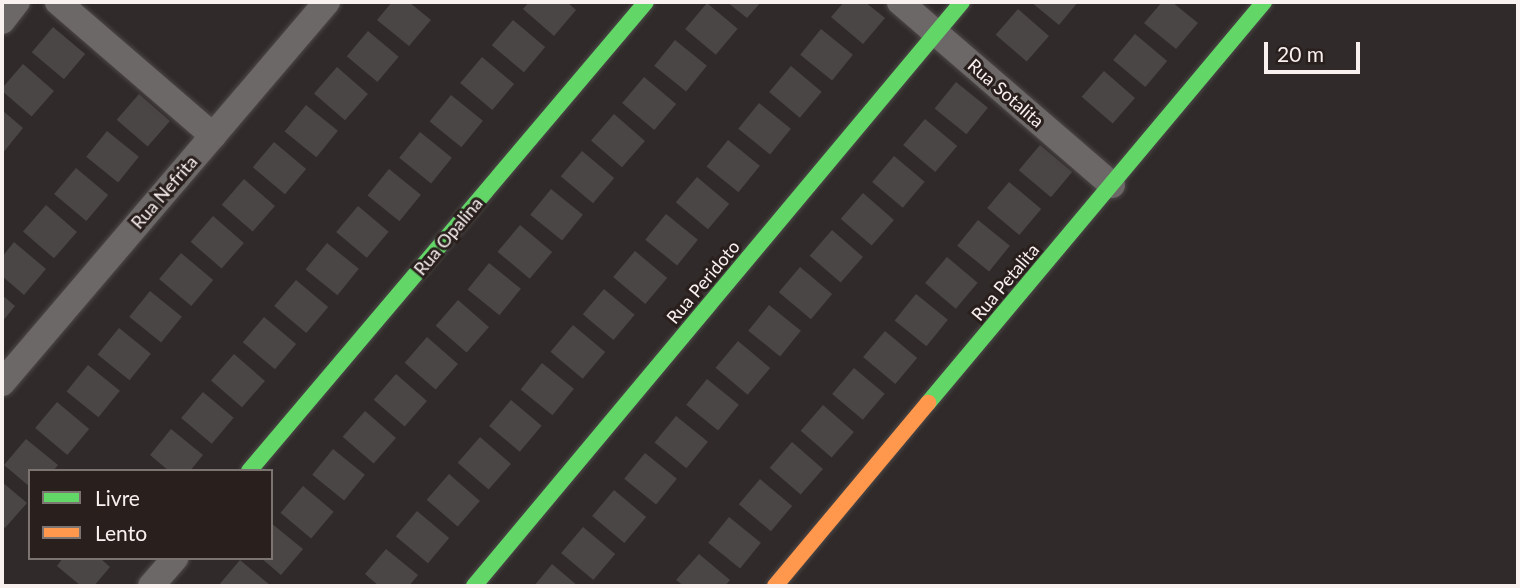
<!DOCTYPE html>
<html>
<head>
<meta charset="utf-8">
<style>
  body { margin:0 }
  #map { position:relative; width:1520px; height:588px; overflow:hidden; background:#302b2a; font-family:Lato,sans-serif }
  div>[style] { position:absolute }
  .building>* { inset:0; background:#4a4645; transform-origin:0 0 }
  .roads { filter:drop-shadow(0 0 2px #4d4848) drop-shadow(0 0 2px #4d4848) }
  .street>* { height:26px; margin:-13px; padding:0 13px; transform-origin:13px; border-radius:13px; background:#6c6867 }
  .fast>* { height:16px; margin:-8px; padding:0 8px; transform-origin:8px; border-radius:8px; background:#63d668 }
  .slow>* { height:16px; margin:-8px; padding:0 8px; transform-origin:8px; border-radius:8px; background:#ff974d }
  span { translate:-50% -50%; white-space:nowrap; text-align:center; line-height:1.15; -webkit-text-stroke:6px #29201d; paint-order:stroke }
  .street-label { font-size:18px; color:#f8f1f0 }
  .frame { position:absolute; inset:0; border:4px solid #f8f1f0; pointer-events:none }
  .legend { position:absolute; left:28px; top:469px; width:245px; height:91px; box-sizing:border-box; background:#29201d; border:2px solid #7c7471; margin:0; padding:9px 12px; list-style:none; font-size:21px; color:#f8f1f0 }
  .legend li { display:flex; align-items:center; gap:14px; height:35px }
  .legend b { width:35px; border:2px solid #7c7471 }
  .scale { position:absolute; left:1264px; top:42px; width:96px; height:32px; box-sizing:border-box; border:4px solid #f8f1f0; border-top:0; padding-left:9px; font-size:21px; line-height:24px; white-space:nowrap; color:#f8f1f0; -webkit-text-stroke:5px #29201d; paint-order:stroke }
</style>
</head>
<body>
<div id="map">
  <div class="building">
    <i style="clip-path:polygon(392px 2px,409px 2px,431px 20px,409px 46px,377px 20px)"></i>
    <i style="clip-path:polygon(529px 2px,567px 2px,576px 10px,554px 36px,523px 9px)"></i>
    <i style="clip-path:polygon(727px 2px,761px 2px,747px 18px)"></i>
    <i style="clip-path:polygon(844px 2px,865px 2px,885px 18px,863px 44px,831px 17px)"></i>
    <i style="clip-path:polygon(1031px 2px,1078px 2px,1059px 25px)"></i>
    <i style="clip-path:polygon(1162px 2px,1172px 2px,1198px 23px,1176px 49px,1144px 23px)"></i>
    <i style="left:707px;top:3px;width:40px;height:34px;rotate:40deg"></i>
    <i style="left:1018px;top:9px;width:41px;height:34px;rotate:41deg"></i>
    <i style="left:513px;top:20px;width:42px;height:33px;rotate:40deg"></i>
    <i style="left:53px;top:27px;width:42px;height:33px;rotate:40deg"></i>
    <i style="left:821px;top:29px;width:41px;height:33px;rotate:39deg"></i>
    <i style="left:368px;top:31px;width:40px;height:33px;rotate:40deg"></i>
    <i style="left:1135px;top:34px;width:42px;height:34px;rotate:40deg"></i>
    <i style="left:675px;top:40px;width:41px;height:33px;rotate:39deg"></i>
    <i style="left:482px;top:57px;width:42px;height:34px;rotate:40deg"></i>
    <i style="left:23px;top:64px;width:41px;height:34px;rotate:41deg"></i>
    <i style="left:791px;top:66px;width:40px;height:34px;rotate:40deg"></i>
    <i style="left:337px;top:67px;width:41px;height:35px;rotate:41deg"></i>
    <i style="left:1104px;top:71px;width:41px;height:34px;rotate:41deg"></i>
    <i style="left:644px;top:77px;width:42px;height:34px;rotate:40deg"></i>
    <i style="left:956px;top:82px;width:41px;height:34px;rotate:39deg"></i>
    <i style="left:139px;top:94px;width:41px;height:34px;rotate:41deg"></i>
    <i style="left:451px;top:95px;width:41px;height:34px;rotate:39deg"></i>
    <i style="left:759px;top:103px;width:41px;height:33px;rotate:39deg"></i>
    <i style="left:306px;top:105px;width:41px;height:34px;rotate:39deg"></i>
    <i style="clip-path:polygon(2px 110px,23px 128px,2px 154px)"></i>
    <i style="left:614px;top:114px;width:41px;height:35px;rotate:41deg"></i>
    <i style="left:925px;top:119px;width:42px;height:34px;rotate:40deg"></i>
    <i style="left:107px;top:131px;width:41px;height:33px;rotate:39deg"></i>
    <i style="left:420px;top:132px;width:41px;height:33px;rotate:39deg"></i>
    <i style="left:728px;top:140px;width:41px;height:34px;rotate:39deg"></i>
    <i style="left:274px;top:142px;width:42px;height:33px;rotate:40deg"></i>
    <i style="left:1040px;top:145px;width:42px;height:33px;rotate:40deg"></i>
    <i style="left:582px;top:151px;width:42px;height:33px;rotate:40deg"></i>
    <i style="left:894px;top:156px;width:40px;height:34px;rotate:40deg"></i>
    <i style="left:76px;top:168px;width:42px;height:34px;rotate:40deg"></i>
    <i style="left:389px;top:169px;width:41px;height:34px;rotate:39deg"></i>
    <i style="left:697px;top:177px;width:42px;height:33px;rotate:40deg"></i>
    <i style="left:244px;top:179px;width:41px;height:34px;rotate:41deg"></i>
    <i style="left:1009px;top:182px;width:42px;height:34px;rotate:40deg"></i>
    <i style="left:551px;top:189px;width:41px;height:33px;rotate:39deg"></i>
    <i style="left:863px;top:193px;width:41px;height:34px;rotate:41deg"></i>
    <i style="left:46px;top:205px;width:41px;height:35px;rotate:41deg"></i>
    <i style="left:358px;top:206px;width:40px;height:34px;rotate:40deg"></i>
    <i style="left:666px;top:214px;width:41px;height:33px;rotate:39deg"></i>
    <i style="left:213px;top:216px;width:41px;height:34px;rotate:41deg"></i>
    <i style="left:978px;top:220px;width:41px;height:33px;rotate:39deg"></i>
    <i style="left:520px;top:225px;width:42px;height:35px;rotate:40deg"></i>
    <i style="left:832px;top:230px;width:41px;height:34px;rotate:41deg"></i>
    <i style="clip-path:polygon(14px 242px,46px 269px,24px 295px,2px 276px,2px 257px)"></i>
    <i style="left:327px;top:243px;width:41px;height:34px;rotate:39deg"></i>
    <i style="left:635px;top:251px;width:42px;height:34px;rotate:40deg"></i>
    <i style="left:181px;top:253px;width:42px;height:34px;rotate:40deg"></i>
    <i style="left:947px;top:257px;width:40px;height:34px;rotate:40deg"></i>
    <i style="left:489px;top:263px;width:41px;height:34px;rotate:39deg"></i>
    <i style="left:800px;top:267px;width:42px;height:33px;rotate:40deg"></i>
    <i style="left:296px;top:280px;width:42px;height:34px;rotate:40deg"></i>
    <i style="left:604px;top:289px;width:40px;height:33px;rotate:40deg"></i>
    <i style="left:150px;top:291px;width:41px;height:33px;rotate:39deg"></i>
    <i style="left:916px;top:294px;width:41px;height:34px;rotate:39deg"></i>
    <i style="clip-path:polygon(2px 295px,15px 306px,2px 322px)"></i>
    <i style="left:458px;top:300px;width:41px;height:34px;rotate:41deg"></i>
    <i style="left:769px;top:305px;width:41px;height:33px;rotate:39deg"></i>
    <i style="left:264px;top:317px;width:42px;height:33px;rotate:40deg"></i>
    <i style="left:573px;top:325px;width:42px;height:35px;rotate:40deg"></i>
    <i style="left:119px;top:328px;width:41px;height:34px;rotate:39deg"></i>
    <i style="left:885px;top:331px;width:42px;height:34px;rotate:40deg"></i>
    <i style="left:427px;top:337px;width:41px;height:34px;rotate:41deg"></i>
    <i style="left:738px;top:341px;width:42px;height:35px;rotate:40deg"></i>
    <i style="left:234px;top:354px;width:41px;height:35px;rotate:41deg"></i>
    <i style="left:542px;top:363px;width:41px;height:34px;rotate:39deg"></i>
    <i style="left:88px;top:365px;width:41px;height:34px;rotate:39deg"></i>
    <i style="left:854px;top:368px;width:40px;height:34px;rotate:40deg"></i>
    <i style="left:396px;top:374px;width:41px;height:34px;rotate:41deg"></i>
    <i style="left:707px;top:379px;width:41px;height:33px;rotate:39deg"></i>
    <i style="left:203px;top:392px;width:40px;height:34px;rotate:40deg"></i>
    <i style="left:511px;top:400px;width:40px;height:34px;rotate:40deg"></i>
    <i style="left:57px;top:402px;width:42px;height:34px;rotate:40deg"></i>
    <i style="left:823px;top:405px;width:41px;height:34px;rotate:41deg"></i>
    <i style="left:365px;top:411px;width:41px;height:34px;rotate:41deg"></i>
    <i style="left:676px;top:416px;width:41px;height:34px;rotate:39deg"></i>
    <i style="clip-path:polygon(171px 429px,203px 455px,190px 471px,169px 471px,150px 455px)"></i>
    <i style="left:480px;top:437px;width:41px;height:34px;rotate:41deg"></i>
    <i style="clip-path:polygon(26px 439px,58px 465px,53px 471px,30px 471px,30px 487px,4px 465px)"></i>
    <i style="left:792px;top:442px;width:41px;height:34px;rotate:41deg"></i>
    <i style="left:333px;top:449px;width:41px;height:33px;rotate:39deg"></i>
    <i style="left:645px;top:453px;width:41px;height:33px;rotate:39deg"></i>
    <i style="left:449px;top:474px;width:41px;height:34px;rotate:41deg"></i>
    <i style="left:760px;top:479px;width:42px;height:33px;rotate:40deg"></i>
    <i style="clip-path:polygon(2px 482px,27px 503px,5px 528px,2px 526px)"></i>
    <i style="left:303px;top:486px;width:40px;height:35px;rotate:40deg"></i>
    <i style="left:614px;top:490px;width:42px;height:34px;rotate:40deg"></i>
    <i style="left:417px;top:511px;width:42px;height:33px;rotate:40deg"></i>
    <i style="left:729px;top:517px;width:41px;height:33px;rotate:39deg"></i>
    <i style="clip-path:polygon(271px 523px,303px 549px,281px 575px,261px 558px,271px 558px)"></i>
    <i style="left:583px;top:527px;width:42px;height:34px;rotate:40deg"></i>
    <i style="clip-path:polygon(386px 549px,418px 575px,409px 586px,379px 586px,365px 574px)"></i>
    <i style="clip-path:polygon(699px 554px,730px 580px,725px 586px,684px 586px,676px 580px)"></i>
    <i style="clip-path:polygon(63px 558px,100px 558px,110px 567px,94px 586px,81px 586px,57px 566px)"></i>
    <i style="clip-path:polygon(240px 560px,271px 586px,218px 586px)"></i>
    <i style="clip-path:polygon(552px 564px,578px 586px,534px 586px)"></i>
  </div>
  <div class="roads">
    <div class="street">
      <i style="left:58px;top:2px;width:205px;rotate:40.8deg"></i>
      <i style="left:900px;top:2px;width:280px;rotate:40.8deg"></i>
      <i style="left:2px;top:21px;width:24px;rotate:-52deg"></i>
      <i style="left:2px;top:383px;width:501px;rotate:-49.54deg"></i>
      <i style="left:151px;top:586px;width:37px;rotate:-49deg"></i>
    </div>
    <div class="fast">
      <i style="left:928px;top:403px;width:523px;rotate:-50.04deg"></i>
      <i style="left:249px;top:471px;width:614px;rotate:-49.75deg"></i>
      <i style="left:474px;top:586px;width:761px;rotate:-50.12deg"></i>
    </div>
    <div class="slow">
      <i style="left:775px;top:586px;width:239px;rotate:-50.1deg"></i>
    </div>
  </div>
  <div class="street-label">
    <span style="left:1006px;top:93px;rotate:41deg">Rua Sotalita</span>
    <span style="left:164px;top:192px;rotate:-49deg">Rua Nefrita</span>
    <span style="left:448px;top:236px;rotate:-50deg">Rua Opalina</span>
    <span style="left:703px;top:282px;rotate:-50deg">Rua Peridoto</span>
    <span style="left:1005px;top:282px;rotate:-50deg">Rua Petalita</span>
  </div>
  <div class="frame"></div>
  <ul class="legend">
  <li><b style="height:9px;background:#63d668"></b>Livre</li>
  <li><b style="height:9px;background:#ff974d"></b>Lento</li>
  </ul>
  <div class="scale">20 m</div>
</div>
</body>
</html>
